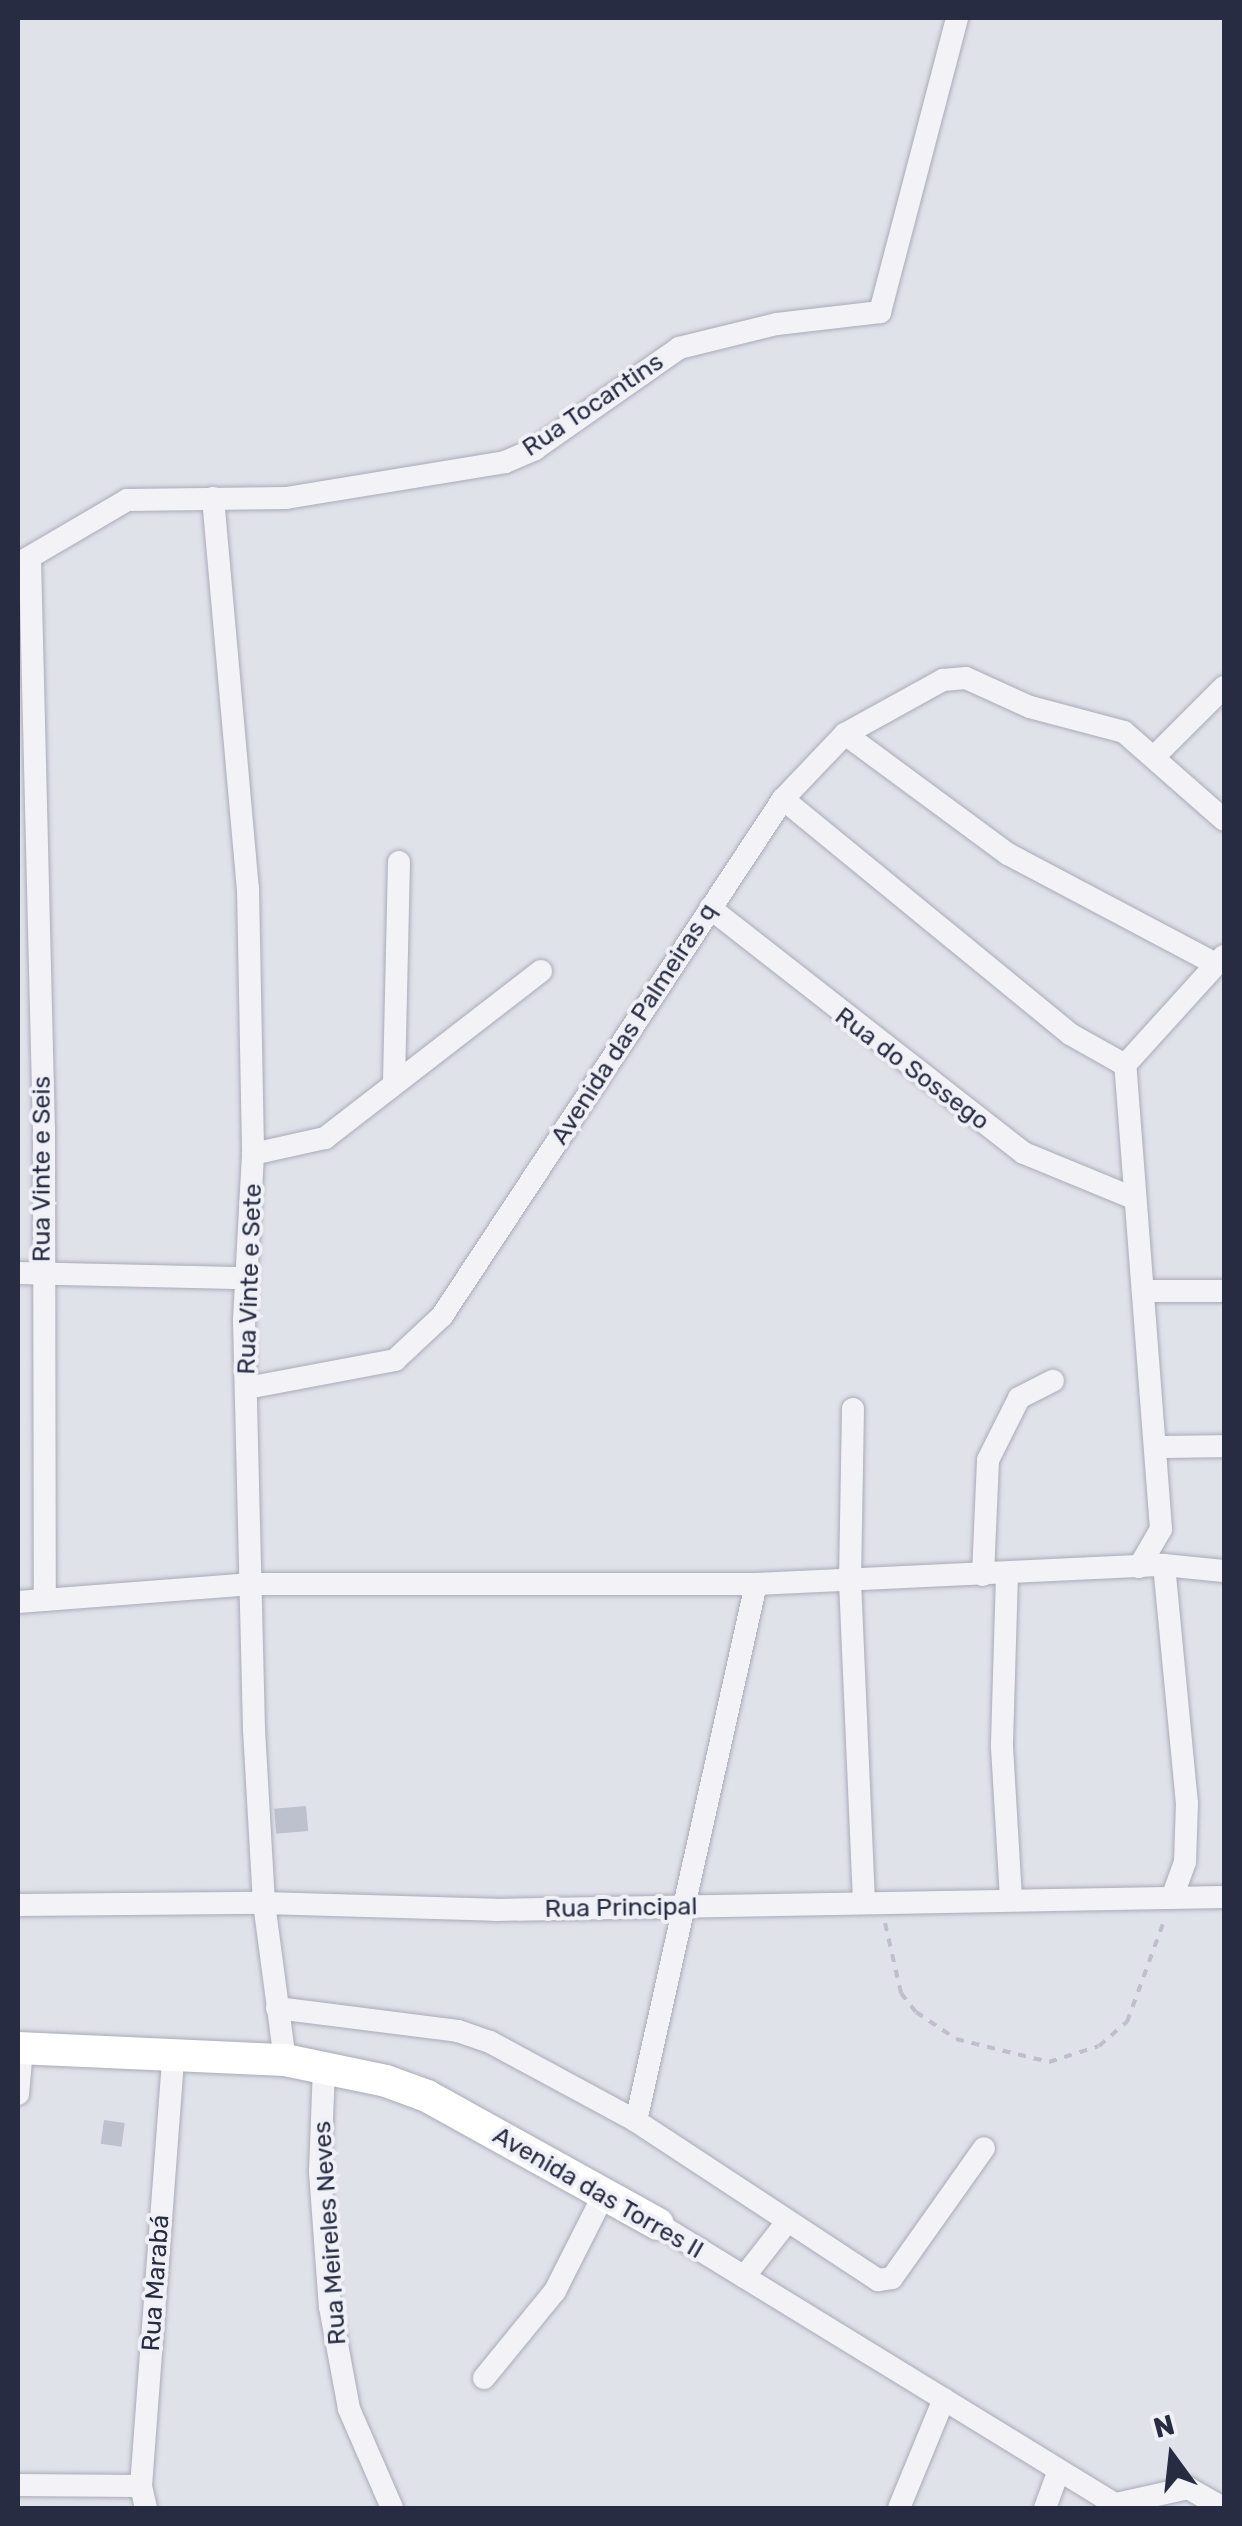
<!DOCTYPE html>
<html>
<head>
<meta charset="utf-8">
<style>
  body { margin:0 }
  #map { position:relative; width:1242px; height:2526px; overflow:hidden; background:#e0e2e9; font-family:Rubik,sans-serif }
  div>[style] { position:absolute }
  .building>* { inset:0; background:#bdc0cd; transform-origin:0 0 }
  .path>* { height:4px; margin-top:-2px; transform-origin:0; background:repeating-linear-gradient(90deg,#bebfc8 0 8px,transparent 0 16px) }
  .roads { filter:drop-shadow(0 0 2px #a8abb7) drop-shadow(0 0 2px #a8abb7) }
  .street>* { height:22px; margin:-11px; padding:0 11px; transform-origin:11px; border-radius:11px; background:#f3f3f7 }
  .secondary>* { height:32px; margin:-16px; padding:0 16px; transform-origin:16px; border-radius:16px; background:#fff }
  span { translate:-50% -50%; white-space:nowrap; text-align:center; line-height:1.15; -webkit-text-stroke:8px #eff1f7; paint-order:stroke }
  .street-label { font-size:25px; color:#272c42 }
  .frame { position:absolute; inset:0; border:20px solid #272c42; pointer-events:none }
  .north { position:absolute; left:1122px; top:2406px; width:100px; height:100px; -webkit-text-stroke:8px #eff1f7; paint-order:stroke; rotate:345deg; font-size:28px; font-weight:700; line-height:40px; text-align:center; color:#272c42 }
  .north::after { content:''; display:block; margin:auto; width:35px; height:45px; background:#272c42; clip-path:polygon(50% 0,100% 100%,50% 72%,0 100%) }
</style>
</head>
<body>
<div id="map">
  <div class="building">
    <i style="left:306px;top:1806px;width:25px;height:32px;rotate:85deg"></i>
    <i style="left:104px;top:2120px;width:21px;height:24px;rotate:8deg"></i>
  </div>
  <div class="path">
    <i style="left:885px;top:1923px;width:72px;rotate:77.1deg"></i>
    <i style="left:901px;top:1993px;width:24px;rotate:52deg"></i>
    <i style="left:916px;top:2012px;width:48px;rotate:34deg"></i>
    <i style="left:956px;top:2039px;width:96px;rotate:13.9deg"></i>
    <i style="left:1049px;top:2062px;width:52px;rotate:-17.7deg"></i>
    <i style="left:1099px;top:2046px;width:37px;rotate:-41deg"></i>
    <i style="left:1127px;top:2022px;width:111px;rotate:-69.9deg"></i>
  </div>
  <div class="roads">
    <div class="street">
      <i style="left:213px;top:498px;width:392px;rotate:84.9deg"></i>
      <i style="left:248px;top:888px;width:266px;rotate:88.9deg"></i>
      <i style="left:253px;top:1154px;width:166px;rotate:93.1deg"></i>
      <i style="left:244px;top:1320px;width:410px;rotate:88.6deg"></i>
      <i style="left:254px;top:1730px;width:173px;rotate:86.7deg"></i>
      <i style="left:264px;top:1903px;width:158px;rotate:82.4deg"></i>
      <i style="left:30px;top:559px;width:572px;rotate:88.6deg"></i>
      <i style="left:44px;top:1131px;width:469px;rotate:89.9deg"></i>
      <i style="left:18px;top:564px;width:126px;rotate:-30.4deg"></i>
      <i style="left:127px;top:500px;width:159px;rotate:-0.7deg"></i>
      <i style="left:286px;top:498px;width:222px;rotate:-9.3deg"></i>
      <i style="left:505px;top:462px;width:33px;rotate:-23deg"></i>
      <i style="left:535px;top:449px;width:176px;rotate:-35deg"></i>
      <i style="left:679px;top:348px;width:101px;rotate:-13.8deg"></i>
      <i style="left:777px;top:324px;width:104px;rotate:-6.6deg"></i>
      <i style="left:880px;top:312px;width:304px;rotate:-75.3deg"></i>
      <i style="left:845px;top:734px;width:202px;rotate:36.4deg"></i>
      <i style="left:1008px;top:854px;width:235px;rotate:27.9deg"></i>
      <i style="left:1154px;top:757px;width:99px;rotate:-45deg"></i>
      <i style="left:783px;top:799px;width:371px;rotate:39.3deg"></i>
      <i style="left:1070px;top:1034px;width:63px;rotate:29.4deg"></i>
      <i style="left:710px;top:908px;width:398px;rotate:38deg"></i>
      <i style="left:1024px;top:1153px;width:118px;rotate:22.4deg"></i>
      <i style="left:394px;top:1082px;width:220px;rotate:-88.7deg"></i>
      <i style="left:253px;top:1154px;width:74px;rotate:-12.5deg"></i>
      <i style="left:325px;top:1138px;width:273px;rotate:-37.7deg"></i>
      <i style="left:18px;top:1273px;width:229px;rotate:1.3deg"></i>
      <i style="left:1146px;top:1291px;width:78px"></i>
      <i style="left:247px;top:1388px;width:151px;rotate:-10.7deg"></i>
      <i style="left:395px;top:1360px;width:64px;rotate:-43.1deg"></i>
      <i style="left:442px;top:1316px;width:619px;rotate:-56.59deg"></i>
      <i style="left:783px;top:799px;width:90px;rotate:-46.4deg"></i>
      <i style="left:845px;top:734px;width:112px;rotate:-28.9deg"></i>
      <i style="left:943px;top:680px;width:23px;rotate:-5deg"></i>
      <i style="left:966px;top:678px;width:70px;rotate:24.4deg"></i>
      <i style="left:1030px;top:707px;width:97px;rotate:14.9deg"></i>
      <i style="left:1124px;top:732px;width:133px;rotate:41.3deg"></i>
      <i style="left:853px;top:1409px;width:172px;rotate:91deg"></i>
      <i style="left:850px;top:1581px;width:318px;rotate:87.5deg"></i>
      <i style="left:1155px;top:1447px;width:69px;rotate:-0.8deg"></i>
      <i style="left:1164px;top:1565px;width:239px;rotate:84.5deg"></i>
      <i style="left:1187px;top:1803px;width:59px;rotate:91.9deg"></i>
      <i style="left:1185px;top:1862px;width:37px;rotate:110deg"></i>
      <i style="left:1139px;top:1567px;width:44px;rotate:-59.9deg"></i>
      <i style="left:1161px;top:1529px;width:465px;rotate:-94.4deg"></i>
      <i style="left:1125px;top:1065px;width:147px;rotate:-47.8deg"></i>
      <i style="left:1007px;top:1574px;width:173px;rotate:91.7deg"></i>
      <i style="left:1002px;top:1747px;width:152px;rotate:86.6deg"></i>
      <i style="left:983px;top:1575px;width:115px;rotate:-87.5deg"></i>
      <i style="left:988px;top:1460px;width:69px;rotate:-63.4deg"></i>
      <i style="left:1019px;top:1398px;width:38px;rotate:-27deg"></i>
      <i style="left:18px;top:1602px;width:235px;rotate:-4.4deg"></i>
      <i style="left:252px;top:1584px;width:504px"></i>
      <i style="left:756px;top:1584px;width:408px;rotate:-2.7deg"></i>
      <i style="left:1164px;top:1565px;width:60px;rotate:5.7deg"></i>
      <i style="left:18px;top:1905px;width:246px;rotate:-0.5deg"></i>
      <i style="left:264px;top:1903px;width:231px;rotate:1.7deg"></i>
      <i style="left:495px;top:1910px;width:729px;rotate:-1.02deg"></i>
      <i style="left:277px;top:2008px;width:182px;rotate:7.2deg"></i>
      <i style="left:458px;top:2031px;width:34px;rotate:19deg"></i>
      <i style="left:490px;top:2042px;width:166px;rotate:28.4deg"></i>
      <i style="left:636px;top:2121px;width:290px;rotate:33.3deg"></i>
      <i style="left:878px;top:2280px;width:14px;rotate:-8deg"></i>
      <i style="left:892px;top:2278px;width:159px;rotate:-54.7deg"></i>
      <i style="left:324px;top:2067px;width:105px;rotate:92.2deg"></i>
      <i style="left:320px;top:2172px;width:135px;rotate:85.8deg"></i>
      <i style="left:330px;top:2307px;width:104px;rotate:79.4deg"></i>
      <i style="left:349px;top:2409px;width:108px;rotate:66.5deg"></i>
      <i style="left:18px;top:2094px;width:46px;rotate:-85deg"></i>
      <i style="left:636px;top:2121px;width:550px;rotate:-77.4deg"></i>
      <i style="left:658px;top:2224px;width:543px;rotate:31.52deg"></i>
      <i style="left:744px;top:2277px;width:70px;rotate:-52deg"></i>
      <i style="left:484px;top:2378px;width:112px;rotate:-50.8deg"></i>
      <i style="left:555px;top:2291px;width:109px;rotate:-63.2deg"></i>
      <i style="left:18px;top:2485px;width:123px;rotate:0.5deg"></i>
      <i style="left:1116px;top:2504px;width:74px;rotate:-12.5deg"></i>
      <i style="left:1188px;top:2488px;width:40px;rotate:29.7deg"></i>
      <i style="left:146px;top:2508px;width:23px;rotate:-103deg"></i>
      <i style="left:141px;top:2486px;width:430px;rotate:-85.7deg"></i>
      <i style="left:899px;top:2508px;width:118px;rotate:-67.6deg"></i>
      <i style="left:1045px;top:2508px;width:40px;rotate:-69.8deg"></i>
    </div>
    <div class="secondary">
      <i style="left:18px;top:2048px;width:267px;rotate:2.6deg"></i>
      <i style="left:285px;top:2060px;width:103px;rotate:11.7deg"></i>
      <i style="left:386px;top:2081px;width:44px;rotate:20.1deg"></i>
      <i style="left:427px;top:2096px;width:264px;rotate:29deg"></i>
    </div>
  </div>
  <div class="street-label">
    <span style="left:593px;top:405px;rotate:-34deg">Rua Tocantins</span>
    <span style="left:634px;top:1024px;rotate:-57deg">Avenida das Palmeiras q</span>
    <span style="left:912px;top:1069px;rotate:37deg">Rua do Sossego</span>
    <span style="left:42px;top:1169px;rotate:-90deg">Rua Vinte e Seis</span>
    <span style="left:250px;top:1279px;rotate:-88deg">Rua Vinte e Sete</span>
    <span style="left:621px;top:1908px;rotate:-1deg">Rua Principal</span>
    <span style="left:598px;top:2193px;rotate:30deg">Avenida das Torres II</span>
    <span style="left:330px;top:2233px;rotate:-94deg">Rua Meireles Neves</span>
    <span style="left:156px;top:2283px;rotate:-86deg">Rua Marabá</span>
  </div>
  <div class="frame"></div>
  <div class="north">N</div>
</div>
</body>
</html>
